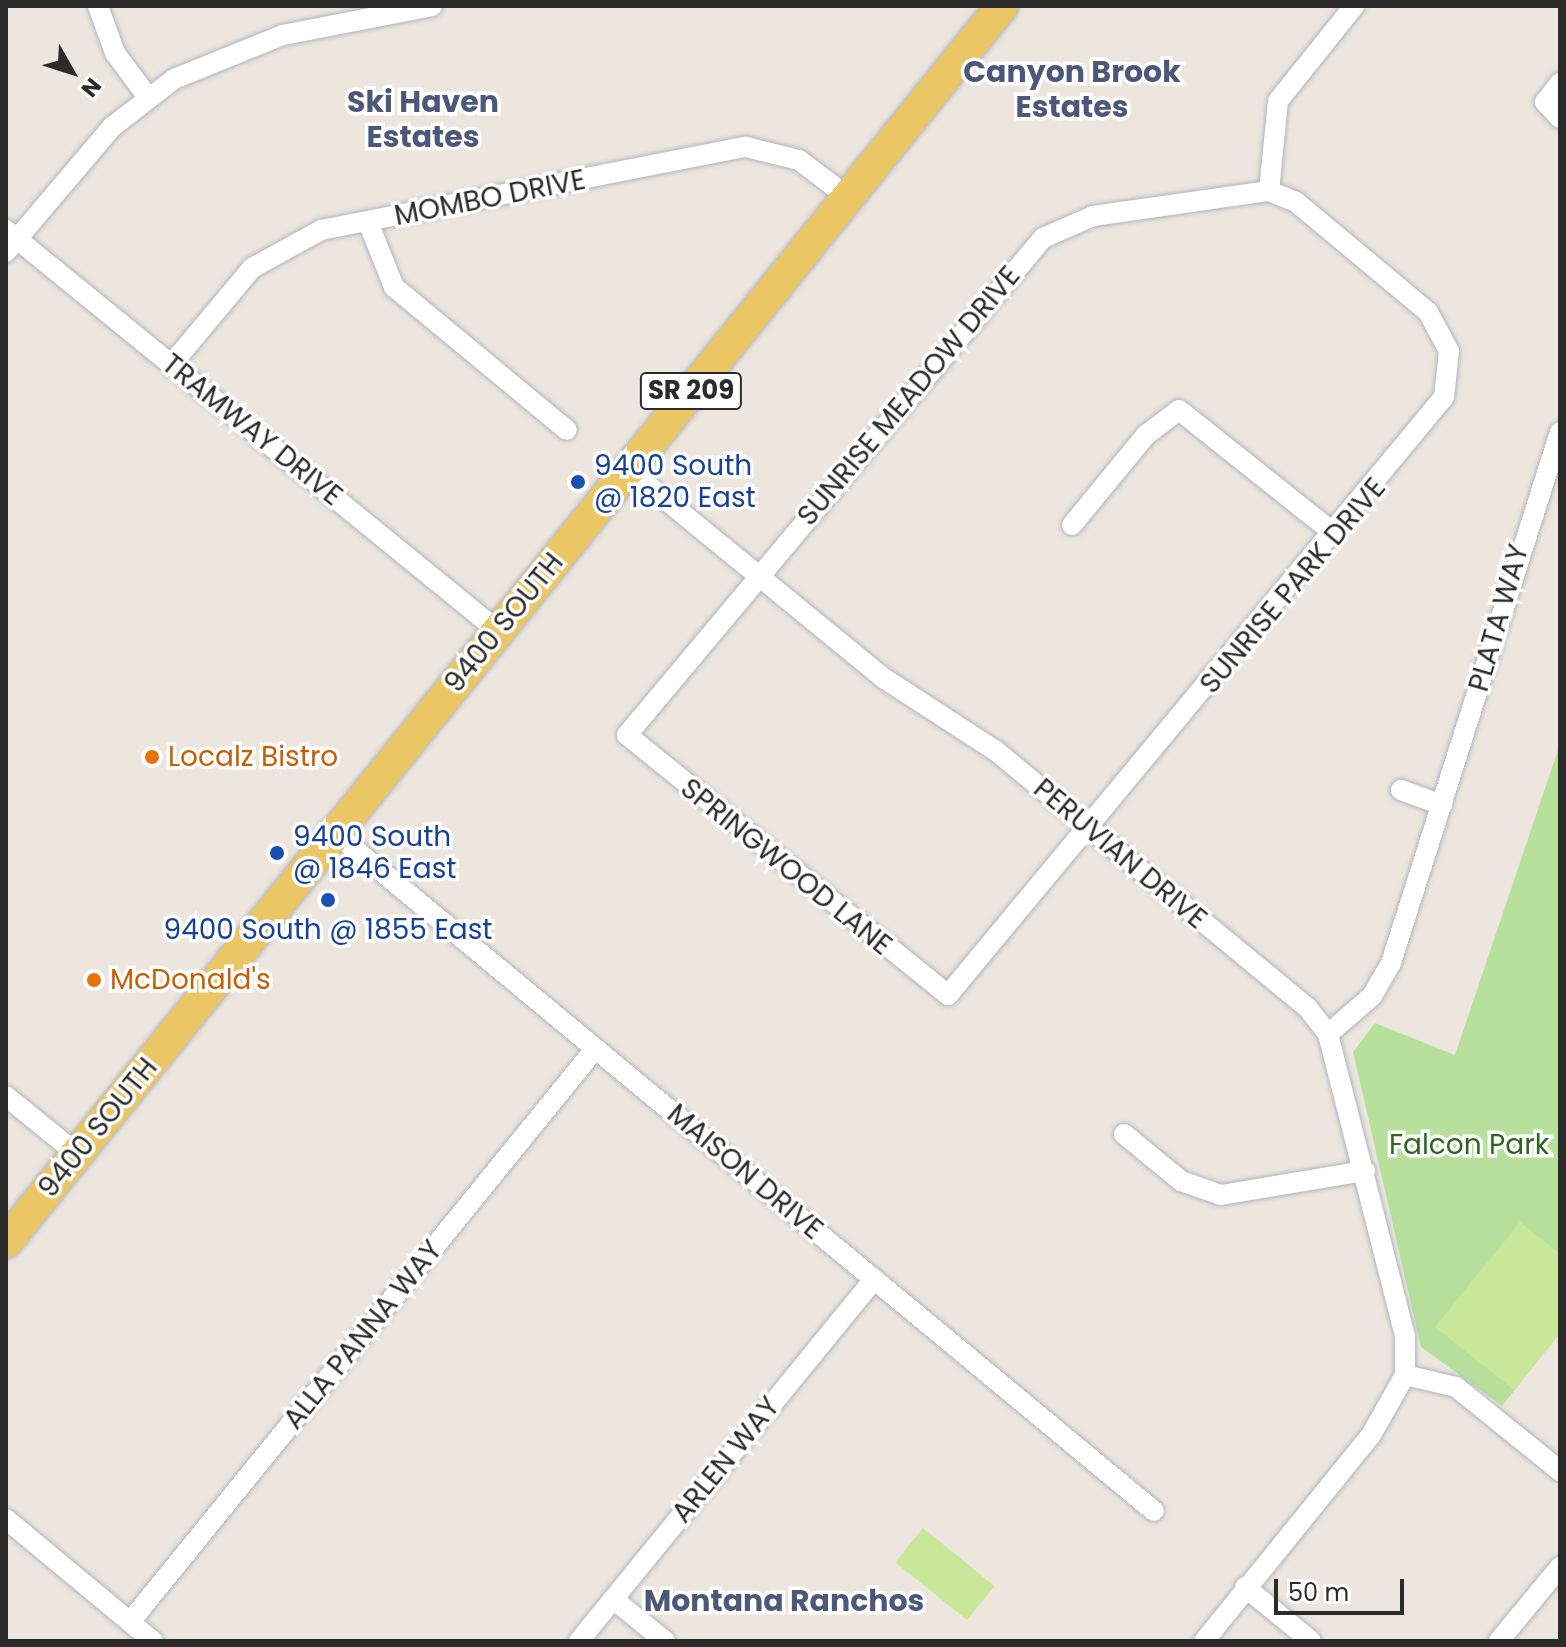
<!DOCTYPE html>
<html>
<head>
<meta charset="utf-8">
<style>
  body { margin:0 }
  #map { position:relative; width:1566px; height:1647px; overflow:hidden; background:#ece6de; font-family:Poppins,sans-serif }
  div>[style] { position:absolute }
  .green>* { inset:0; background:#b7e09d }
  .pitch>* { inset:0; background:#c9e799; transform-origin:0 0 }
  .roads { filter:drop-shadow(0 0 2px #b1b5be) drop-shadow(0 0 2px #b1b5be) }
  .minor>* { height:20px; margin:-10px; padding:0 10px; transform-origin:10px; border-radius:10px; background:#fff }
  .primary>* { height:32px; margin:-16px; padding:0 16px; transform-origin:16px; border-radius:16px; background:#ebc664 }
  .dots>* { width:22px; height:22px; translate:-50% -50%; box-sizing:border-box; border:4px solid #fff; border-radius:50% }
  span { translate:-50% -50%; white-space:nowrap; text-align:center; line-height:1.15; -webkit-text-stroke:7px #fff; paint-order:stroke }
  .shield-label span { padding:2px 6px; background:#fff; border:2px solid; border-radius:6px; -webkit-text-stroke-width:0 }
  .shield-label { font-size:26px; color:#2b2b2b; font-weight:700 }
  .street-label { font-size:28px; color:#2b2b2b }
  .transit-label { font-size:28px; color:#164399 }
  .left { translate:0 -50%; text-align:left }
  .food-label { font-size:28px; color:#c56008 }
  .park-label { font-size:28px; color:#2f661d }
  .neighbourhood-label { font-size:30px; color:#4d577a; font-weight:700 }
  .frame { position:absolute; inset:0; border:8px solid #2b2b2b; pointer-events:none }
  .north { position:absolute; left:32px; top:32px; width:80px; height:80px; -webkit-text-stroke:6px #fff; paint-order:stroke; rotate:129deg; font-size:22px; font-weight:700; line-height:32px; text-align:center; color:#2b2b2b }
  .north::after { content:''; display:block; margin:auto; width:28px; height:36px; background:#2b2b2b; clip-path:polygon(50% 0,100% 100%,50% 72%,0 100%) }
  .scale { position:absolute; left:1274px; top:1579px; width:130px; height:36px; box-sizing:border-box; border:4px solid #2b2b2b; border-top:0; padding-left:10px; font-size:24px; line-height:28px; white-space:nowrap; color:#2b2b2b; -webkit-text-stroke:6px #fff; paint-order:stroke }
</style>
</head>
<body>
<div id="map">
  <div class="green">
    <i style="clip-path:polygon(1560px 744px,1560px 1333px,1502px 1406px,1421px 1347px,1353px 1052px,1375px 1023px,1455px 1055px)"></i>
  </div>
  <div class="pitch">
    <i style="clip-path:polygon(1520px 1222px,1560px 1254px,1560px 1333px,1514px 1390px,1435px 1327px)"></i>
    <i style="left:923px;top:1528px;width:92px;height:44px;rotate:39deg"></i>
  </div>
  <div class="roads">
    <div class="minor">
      <i style="left:98px;top:6px;width:50px;rotate:70.1deg"></i>
      <i style="left:115px;top:53px;width:54px;rotate:53.3deg"></i>
      <i style="left:1560px;top:83px;width:24px;rotate:128deg"></i>
      <i style="left:1545px;top:102px;width:22px;rotate:47deg"></i>
      <i style="left:1269px;top:191px;width:29px;rotate:22deg"></i>
      <i style="left:1296px;top:202px;width:172px;rotate:39.8deg"></i>
      <i style="left:1428px;top:312px;width:44px;rotate:61.7deg"></i>
      <i style="left:1449px;top:351px;width:46px;rotate:96.2deg"></i>
      <i style="left:1444px;top:397px;width:777px;rotate:129.67deg"></i>
      <i style="left:948px;top:995px;width:413px;rotate:-141deg"></i>
      <i style="left:627px;top:735px;width:648px;rotate:-50.07deg"></i>
      <i style="left:1043px;top:238px;width:55px;rotate:-23.7deg"></i>
      <i style="left:1093px;top:216px;width:178px;rotate:-8.1deg"></i>
      <i style="left:1269px;top:191px;width:90px;rotate:-84.3deg"></i>
      <i style="left:1278px;top:101px;width:122px;rotate:-51.3deg"></i>
      <i style="left:368px;top:222px;width:70px;rotate:68.2deg"></i>
      <i style="left:394px;top:287px;width:224px;rotate:39.6deg"></i>
      <i style="left:6px;top:230px;width:635px;rotate:39.18deg"></i>
      <i style="left:6px;top:252px;width:164px;rotate:-49.7deg"></i>
      <i style="left:112px;top:127px;width:78px;rotate:-37.7deg"></i>
      <i style="left:174px;top:79px;width:118px;rotate:-22deg"></i>
      <i style="left:283px;top:35px;width:152px;rotate:-11deg"></i>
      <i style="left:171px;top:365px;width:126px;rotate:-50.1deg"></i>
      <i style="left:252px;top:268px;width:79px;rotate:-28.8deg"></i>
      <i style="left:321px;top:230px;width:433px;rotate:-11.1deg"></i>
      <i style="left:746px;top:147px;width:55px;rotate:13.8deg"></i>
      <i style="left:799px;top:160px;width:61px;rotate:37.1deg"></i>
      <i style="left:628px;top:469px;width:332px;rotate:39.3deg"></i>
      <i style="left:885px;top:679px;width:132px;rotate:33deg"></i>
      <i style="left:996px;top:751px;width:403px;rotate:39.5deg"></i>
      <i style="left:1307px;top:1007px;width:34px;rotate:52deg"></i>
      <i style="left:1328px;top:1034px;width:311px;rotate:75.7deg"></i>
      <i style="left:1405px;top:1335px;width:40px;rotate:90deg"></i>
      <i style="left:1405px;top:1375px;width:69px;rotate:119.5deg"></i>
      <i style="left:1371px;top:1435px;width:265px;rotate:129deg"></i>
      <i style="left:1072px;top:525px;width:117px;rotate:-50.6deg"></i>
      <i style="left:1146px;top:435px;width:41px;rotate:-37.1deg"></i>
      <i style="left:1179px;top:410px;width:199px;rotate:38.5deg"></i>
      <i style="left:1401px;top:790px;width:44px;rotate:20.1deg"></i>
      <i style="left:335px;top:833px;width:1063px;rotate:39.62deg"></i>
      <i style="left:1328px;top:1034px;width:58px;rotate:-40.8deg"></i>
      <i style="left:1372px;top:996px;width:38px;rotate:-60deg"></i>
      <i style="left:1391px;top:963px;width:557px;rotate:-72.35deg"></i>
      <i style="left:6px;top:1096px;width:92px;rotate:39.2deg"></i>
      <i style="left:1124px;top:1134px;width:74px;rotate:39.5deg"></i>
      <i style="left:1181px;top:1181px;width:42px;rotate:19.3deg"></i>
      <i style="left:1221px;top:1195px;width:146px;rotate:-9.5deg"></i>
      <i style="left:1405px;top:1375px;width:52px;rotate:13.2deg"></i>
      <i style="left:1456px;top:1387px;width:134px;rotate:38.9deg"></i>
      <i style="left:6px;top:1519px;width:191px;rotate:39.7deg"></i>
      <i style="left:1245px;top:1587px;width:85px;rotate:39.3deg"></i>
      <i style="left:613px;top:1599px;width:67px;rotate:38.9deg"></i>
      <i style="left:130px;top:1622px;width:738px;rotate:-50.94deg"></i>
      <i style="left:579px;top:1641px;width:467px;rotate:-50.8deg"></i>
      <i style="left:1499px;top:1641px;width:96px;rotate:-50.5deg"></i>
    </div>
    <div class="primary">
      <i style="left:6px;top:1242px;width:1587px;rotate:-51.14deg"></i>
    </div>
  </div>
  <div class="dots">
    <i style="left:578px;top:482px;background:#1a4fb4"></i>
    <i style="left:152px;top:757px;background:#e8710a"></i>
    <i style="left:277px;top:853px;background:#1a4fb4"></i>
    <i style="left:328px;top:900px;background:#1a4fb4"></i>
    <i style="left:94px;top:980px;background:#e8710a"></i>
  </div>
  <div class="shield-label">
    <span style="left:691px;top:391px">SR 209</span>
  </div>
  <div class="street-label">
    <span style="left:490px;top:198px;rotate:-11deg">MOMBO DRIVE</span>
    <span style="left:909px;top:396px;rotate:-50deg">SUNRISE MEADOW DRIVE</span>
    <span style="left:252px;top:430px;rotate:39deg">TRAMWAY DRIVE</span>
    <span style="left:1293px;top:586px;rotate:-50deg">SUNRISE PARK DRIVE</span>
    <span style="left:1499px;top:618px;rotate:-74deg">PLATA WAY</span>
    <span style="left:504px;top:623px;rotate:-51deg">9400 SOUTH</span>
    <span style="left:1120px;top:854px;rotate:40deg">PERUVIAN DRIVE</span>
    <span style="left:786px;top:867px;rotate:39deg">SPRINGWOOD LANE</span>
    <span style="left:98px;top:1128px;rotate:-51deg">9400 SOUTH</span>
    <span style="left:745px;top:1172px;rotate:40deg">MAISON DRIVE</span>
    <span style="left:363px;top:1335px;rotate:-51deg">ALLA PANNA WAY</span>
    <span style="left:726px;top:1460px;rotate:-51deg">ARLEN WAY</span>
  </div>
  <div class="transit-label">
    <span class="left" style="left:594px;top:482px">9400 South<br>@ 1820 East</span>
    <span class="left" style="left:293px;top:853px">9400 South<br>@ 1846 East</span>
    <span style="left:328px;top:930px">9400 South @ 1855 East</span>
  </div>
  <div class="food-label">
    <span class="left" style="left:168px;top:757px">Localz Bistro</span>
    <span class="left" style="left:110px;top:980px">McDonald's</span>
  </div>
  <div class="park-label">
    <span style="left:1469px;top:1145px">Falcon Park</span>
  </div>
  <div class="neighbourhood-label">
    <span style="left:1072px;top:89px">Canyon Brook<br>Estates</span>
    <span style="left:423px;top:119px">Ski Haven<br>Estates</span>
    <span style="left:784px;top:1601px">Montana Ranchos</span>
  </div>
  <div class="frame"></div>
  <div class="north">N</div>
  <div class="scale">50 m</div>
</div>
</body>
</html>
